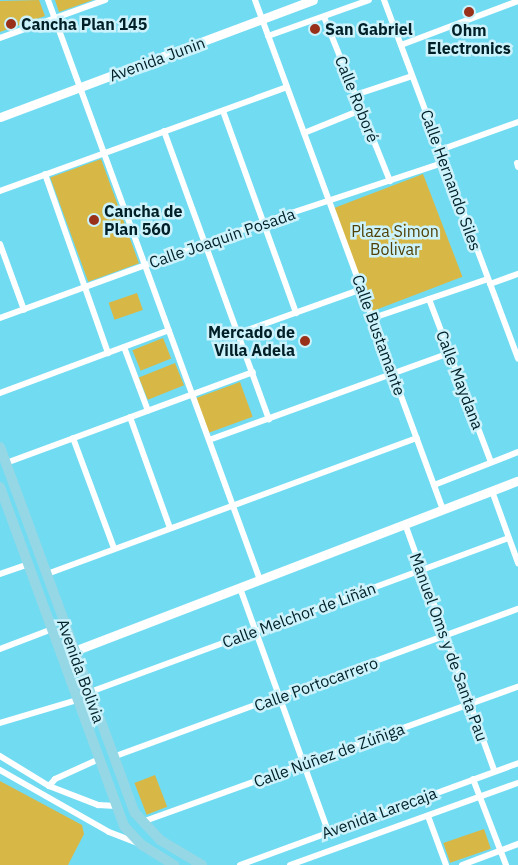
<!DOCTYPE html>
<html>
<head>
<meta charset="utf-8">
<style>
  body { margin:0 }
  #map { position:relative; width:518px; height:865px; overflow:hidden; background:#71dbf2; font-family:"IBM Plex Sans",sans-serif }
  div>[style] { position:absolute }
  .green>* { inset:0; background:#d7b846; transform-origin:0 0 }
  .street>* { height:6px; margin:-3px; padding:0 3px; transform-origin:3px; border-radius:3px; background:#fff }
  .secondary>* { height:9px; margin:-4.5px; padding:0 4.5px; transform-origin:4.5px; border-radius:4.5px; background:#fff }
  .primary>* { height:10px; margin:-5px; padding:0 5px; transform-origin:5px; border-radius:5px; background:#95d7e5 }
  .dots>* { width:14px; height:14px; translate:-50% -50%; box-sizing:border-box; border:2px solid #ccf2fb; border-radius:50% }
  span { translate:-50% -50%; white-space:nowrap; text-align:center; line-height:1.15; -webkit-text-stroke:5px #ccf2fb; paint-order:stroke }
  .poi-label { font-size:16px; color:#001f26; font-weight:700 }
  .left { translate:0 -50%; text-align:left }
  .right { translate:-100% -50%; text-align:right }
  .street-label { font-size:16px; color:#001f26 }
  .park-label { font-size:16px; color:#504107 }
</style>
</head>
<body>
<div id="map">
  <div class="green">
    <i style="clip-path:polygon(39px 0,45px 16px,0 32px,0 1px)"></i>
    <i style="clip-path:polygon(55px 0,93px 0,59px 12px)"></i>
    <i style="left:101px;top:159px;width:111px;height:54px;rotate:70deg"></i>
    <i style="left:423px;top:174px;width:110px;height:98px;rotate:69deg"></i>
    <i style="left:137px;top:293px;width:18px;height:30px;rotate:71deg"></i>
    <i style="left:163px;top:338px;width:22px;height:33px;rotate:68deg"></i>
    <i style="left:175px;top:363px;width:24px;height:39px;rotate:68deg"></i>
    <i style="left:240px;top:382px;width:37px;height:48px;rotate:70deg"></i>
    <i style="left:155px;top:775px;width:34px;height:22px;rotate:69deg"></i>
    <i style="clip-path:polygon(0 781px,82px 825px,84px 834px,68px 865px,0 865px)"></i>
    <i style="left:484px;top:829px;width:21px;height:43px;rotate:71deg"></i>
  </div>
  <div class="street">
    <i style="left:48px;top:0;width:618px;rotate:69.92deg"></i>
    <i style="left:255px;top:0;width:544px;rotate:69.76deg"></i>
    <i style="left:384px;top:0;width:383px;rotate:69.5deg"></i>
    <i style="left:324px;top:17px;width:177px;rotate:68.1deg"></i>
    <i style="left:268px;top:36px;width:107px;rotate:-19.6deg"></i>
    <i style="left:0;top:38px;width:112px;rotate:-19.9deg"></i>
    <i style="left:401px;top:45px;width:125px;rotate:-20.6deg"></i>
    <i style="left:355px;top:95px;width:60px;rotate:-18.4deg"></i>
    <i style="left:223px;top:111px;width:215px;rotate:70.1deg"></i>
    <i style="left:164px;top:131px;width:307px;rotate:70deg"></i>
    <i style="left:304px;top:133px;width:61px;rotate:-22deg"></i>
    <i style="left:440px;top:150px;width:83px;rotate:-19.7deg"></i>
    <i style="left:517px;top:163px;width:4px;rotate:76deg"></i>
    <i style="left:45px;top:174px;width:190px;rotate:70.6deg"></i>
    <i style="left:0;top:191px;width:305px;rotate:-19.9deg"></i>
    <i style="left:0;top:244px;width:70px;rotate:70deg"></i>
    <i style="left:490px;top:284px;width:30px;rotate:-20deg"></i>
    <i style="left:429px;top:299px;width:174px;rotate:69.2deg"></i>
    <i style="left:0;top:318px;width:278px;rotate:-20deg"></i>
    <i style="left:261px;top:223px;width:194px;rotate:-18.3deg"></i>
    <i style="left:373px;top:318px;width:121px;rotate:-18.7deg"></i>
    <i style="left:239px;top:333px;width:131px;rotate:-19.7deg"></i>
    <i style="left:124px;top:347px;width:68px;rotate:69.4deg"></i>
    <i style="left:0;top:393px;width:180px;rotate:-20.4deg"></i>
    <i style="left:130px;top:417px;width:118px;rotate:70.2deg"></i>
    <i style="left:73px;top:438px;width:117px;rotate:69.6deg"></i>
    <i style="left:209px;top:440px;width:255px;rotate:-19.9deg"></i>
    <i style="left:6px;top:463px;width:263px;rotate:-20.2deg"></i>
    <i style="left:434px;top:485px;width:90px;rotate:-21.4deg"></i>
    <i style="left:492px;top:491px;width:77px;rotate:70.1deg"></i>
    <i style="left:405px;top:524px;width:262px;rotate:70.1deg"></i>
    <i style="left:0;top:574px;width:31px;rotate:-19deg"></i>
    <i style="left:47px;top:574px;width:394px;rotate:-20.2deg"></i>
    <i style="left:240px;top:588px;width:258px;rotate:70.1deg"></i>
    <i style="left:0;top:649px;width:56px;rotate:-21deg"></i>
    <i style="left:90px;top:692px;width:446px;rotate:-20.2deg"></i>
    <i style="left:0;top:723px;width:80px;rotate:-16.6deg"></i>
    <i style="left:0;top:756px;width:57px;rotate:31.5deg"></i>
    <i style="left:49px;top:786px;width:53px;rotate:21.2deg"></i>
    <i style="left:98px;top:805px;width:18px;rotate:3deg"></i>
    <i style="left:113px;top:757px;width:431px;rotate:-20.1deg"></i>
    <i style="left:0;top:770px;width:125px;rotate:29.6deg"></i>
    <i style="left:109px;top:832px;width:31px;rotate:21deg"></i>
    <i style="left:473px;top:779px;width:92px;rotate:69deg"></i>
    <i style="left:49px;top:786px;width:9px;rotate:-49deg"></i>
    <i style="left:55px;top:779px;width:48px;rotate:-24.4deg"></i>
    <i style="left:428px;top:816px;width:52px;rotate:69.8deg"></i>
    <i style="left:142px;top:822px;width:400px;rotate:-19.8deg"></i>
    <i style="left:240px;top:865px;width:296px;rotate:-20.1deg"></i>
    <i style="left:290px;top:865px;width:242px;rotate:-19.8deg"></i>
    <i style="left:462px;top:865px;width:60px;rotate:-20.6deg"></i>
  </div>
  <div class="secondary">
    <i style="left:0;top:117px;width:334px;rotate:-20.5deg"></i>
    <i style="left:74px;top:651px;width:475px;rotate:-21deg"></i>
  </div>
  <div class="primary">
    <i style="left:0;top:447px;width:390px;rotate:69.8deg"></i>
    <i style="left:135px;top:813px;width:37px;rotate:47deg"></i>
    <i style="left:160px;top:840px;width:49px;rotate:30.8deg"></i>
    <i style="left:0;top:487px;width:361px;rotate:69.9deg"></i>
    <i style="left:124px;top:826px;width:26px;rotate:47deg"></i>
    <i style="left:142px;top:845px;width:38px;rotate:32deg"></i>
  </div>
  <div class="dots">
    <i style="left:469px;top:12px;background:#99301a"></i>
    <i style="left:11px;top:24px;background:#99301a"></i>
    <i style="left:315px;top:29px;background:#99301a"></i>
    <i style="left:94px;top:220px;background:#99301a"></i>
    <i style="left:305px;top:341px;background:#99301a"></i>
  </div>
  <div class="poi-label">
    <span class="left" style="left:21px;top:24px">Cancha Plan 145</span>
    <span class="left" style="left:325px;top:29px">San Gabriel</span>
    <span style="left:469px;top:39px">Ohm<br>Electronics</span>
    <span class="left" style="left:104px;top:220px">Cancha de<br>Plan 560</span>
    <span class="right" style="left:295px;top:341px">Mercado de<br>Villa Adela</span>
  </div>
  <div class="street-label">
    <span style="left:157px;top:59px;rotate:-20deg">Avenida Junin</span>
    <span style="left:357px;top:99px;rotate:68deg">Calle Roboré</span>
    <span style="left:451px;top:180px;rotate:70deg">Calle Hernando Siles</span>
    <span style="left:222px;top:238px;rotate:-19deg">Calle Joaquin Posada</span>
    <span style="left:379px;top:335px;rotate:70deg">Calle Bustamante</span>
    <span style="left:460px;top:380px;rotate:69deg">Calle Maydana</span>
    <span style="left:299px;top:615px;rotate:-20deg">Calle Melchor de Liñán</span>
    <span style="left:449px;top:647px;rotate:70deg">Manuel Oms y de Santa Pau</span>
    <span style="left:81px;top:671px;rotate:70deg">Avenida Bolivia</span>
    <span style="left:316px;top:684px;rotate:-20deg">Calle Portocarrero</span>
    <span style="left:329px;top:755px;rotate:-20deg">Calle Núñez de Zúñiga</span>
    <span style="left:379px;top:813px;rotate:-20deg">Avenida Larecaja</span>
  </div>
  <div class="park-label">
    <span style="left:395px;top:240px">Plaza Simon<br>Bolivar</span>
  </div>
</div>
</body>
</html>
